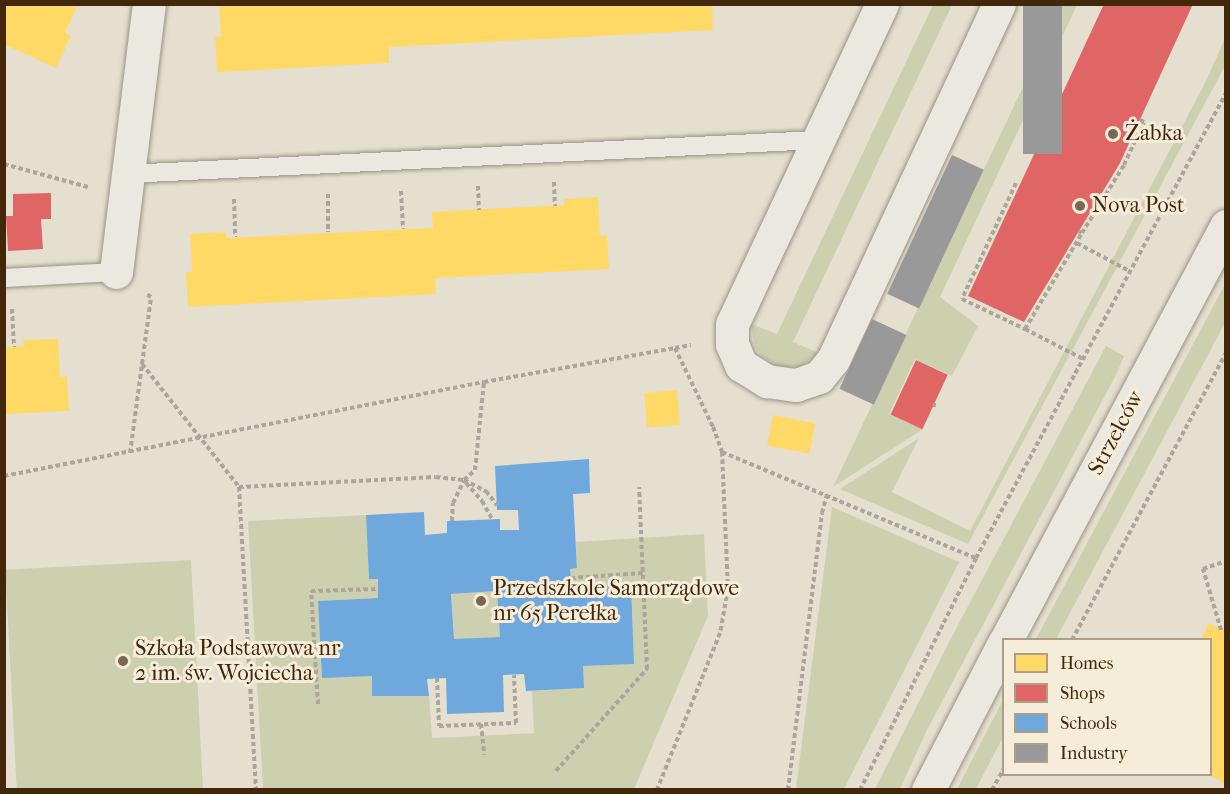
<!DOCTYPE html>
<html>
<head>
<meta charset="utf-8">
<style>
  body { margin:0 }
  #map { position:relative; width:1230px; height:794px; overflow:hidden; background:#e5dfcf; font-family:"IM FELL French Canon",serif }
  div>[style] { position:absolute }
  .green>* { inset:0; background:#ccd0af; transform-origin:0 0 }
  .homes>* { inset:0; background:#ffd966; transform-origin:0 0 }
  .shops>* { inset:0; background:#e06666; transform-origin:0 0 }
  .schools>* { inset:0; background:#6fa8dc }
  .industry>* { inset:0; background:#999; transform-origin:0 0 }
  .path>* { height:4px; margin-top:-2px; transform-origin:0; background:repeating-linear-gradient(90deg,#aba59c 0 4.5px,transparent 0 7.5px) }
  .roads { filter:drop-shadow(0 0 2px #9a9386) drop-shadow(0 0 2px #9a9386) }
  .lane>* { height:18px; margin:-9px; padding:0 9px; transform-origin:9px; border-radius:9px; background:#ebe8df }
  .street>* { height:33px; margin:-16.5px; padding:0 16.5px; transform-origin:16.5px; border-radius:16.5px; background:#ebe8df }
  .secondary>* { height:33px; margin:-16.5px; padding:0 16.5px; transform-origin:16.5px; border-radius:16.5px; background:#ebe8df }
  .dots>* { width:16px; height:16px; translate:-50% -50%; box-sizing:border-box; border:3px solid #f5edd9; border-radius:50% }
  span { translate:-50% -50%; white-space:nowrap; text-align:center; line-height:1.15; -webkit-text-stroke:6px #f5edd9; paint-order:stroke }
  .poi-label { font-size:22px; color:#42270b }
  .left { translate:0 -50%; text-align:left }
  .street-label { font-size:22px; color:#42270b }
  .frame { position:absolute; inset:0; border:6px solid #42270b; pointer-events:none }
  .legend { position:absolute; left:1002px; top:638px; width:210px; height:138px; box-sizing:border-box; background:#f5edd9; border:2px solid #ad9e87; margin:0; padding:8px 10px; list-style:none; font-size:18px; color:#42270b }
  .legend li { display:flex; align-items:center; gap:12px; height:30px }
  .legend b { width:30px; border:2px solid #ad9e87 }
</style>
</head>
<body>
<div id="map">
  <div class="green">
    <i style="clip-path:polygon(933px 5px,952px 5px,793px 342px,819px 353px,801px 366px,779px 367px,762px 356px,755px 347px,751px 324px,777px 334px)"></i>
    <i style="clip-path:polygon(1062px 5px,1077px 5px,940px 297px,978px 326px,952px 376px,915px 359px,889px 414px,923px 429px,833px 487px)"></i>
    <i style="clip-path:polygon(1225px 38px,1225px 66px,968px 544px,840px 489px,919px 438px,892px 492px,970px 531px,1206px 81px)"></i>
    <i style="clip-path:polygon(1225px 284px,1225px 323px,1056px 639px,1036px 639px)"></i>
    <i style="clip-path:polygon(1106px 346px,1124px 356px,1117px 373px,927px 730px,900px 789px,875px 789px,948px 644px)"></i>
    <i style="clip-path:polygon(832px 507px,959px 562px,844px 789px,796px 789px)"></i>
    <i style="clip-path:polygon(366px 515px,369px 579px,378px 579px,378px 598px,318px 601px,322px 677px,372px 676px,373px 696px,429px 696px,432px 738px,534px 733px,532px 691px,583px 688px,583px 666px,634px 664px,631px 585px,572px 587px,570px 569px,577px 568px,576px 542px,704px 534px,708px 616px,634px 789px,263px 789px,248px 521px)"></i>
    <i style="left:191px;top:560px;width:229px;height:186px;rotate:87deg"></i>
    <i style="left:497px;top:591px;width:46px;height:46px;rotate:86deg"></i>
    <i style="clip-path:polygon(1003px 700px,1003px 737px,976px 789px,957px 789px)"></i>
  </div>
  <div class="homes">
    <i style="clip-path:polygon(4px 4px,78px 4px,65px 33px,71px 36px,56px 68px,4px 44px)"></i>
    <i style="clip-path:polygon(219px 4px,712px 4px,713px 30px,389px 47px,389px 63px,217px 72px,215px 37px,221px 36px)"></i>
    <i style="clip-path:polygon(598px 197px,600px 236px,607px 235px,609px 269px,435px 278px,436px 294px,188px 307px,186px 272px,192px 272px,190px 234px,226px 232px,226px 238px,433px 228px,432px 212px,564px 205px,564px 199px)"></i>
    <i style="clip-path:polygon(58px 339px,60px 377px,67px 376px,69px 411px,4px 414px,4px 348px,24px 346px,23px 340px)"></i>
    <i style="left:677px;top:390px;width:35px;height:33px;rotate:85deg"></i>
    <i style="left:773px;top:415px;width:43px;height:31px;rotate:11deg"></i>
    <i style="clip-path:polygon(1209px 623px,1226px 632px,1226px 784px,1207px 774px,1210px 774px,1210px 640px,1201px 640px)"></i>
  </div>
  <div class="shops">
    <i style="clip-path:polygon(1104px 4px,1193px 4px,1120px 163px,1024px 322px,968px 296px)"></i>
    <i style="clip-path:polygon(51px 193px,51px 219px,41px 219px,43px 249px,8px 251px,6px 216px,13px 216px,13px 194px)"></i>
    <i style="left:916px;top:360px;width:35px;height:60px;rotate:25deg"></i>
  </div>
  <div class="schools">
    <i style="clip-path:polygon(evenodd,589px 459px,590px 493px,573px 494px,577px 568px,570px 569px,572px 587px,631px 585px,634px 664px,583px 666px,584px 688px,526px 691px,524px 674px,503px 675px,504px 712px,447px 714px,446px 678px,427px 679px,429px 696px,372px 696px,372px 676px,322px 678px,318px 601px,378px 598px,378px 579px,369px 579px,366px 515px,424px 512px,425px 535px,447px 533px,447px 521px,452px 521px,500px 519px,500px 530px,519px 530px,518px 510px,497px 510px,495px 466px,589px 459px,497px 591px,500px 637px,454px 639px,451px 594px,497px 591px)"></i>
  </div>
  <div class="industry">
    <i style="left:1023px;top:4px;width:39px;height:150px"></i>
    <i style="left:952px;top:155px;width:35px;height:153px;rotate:25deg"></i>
    <i style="left:872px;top:319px;width:38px;height:77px;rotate:25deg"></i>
  </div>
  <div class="path">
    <i style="left:4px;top:164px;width:87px;rotate:15.3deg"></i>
    <i style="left:554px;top:182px;width:24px;rotate:88deg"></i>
    <i style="left:1016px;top:183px;width:128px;rotate:115deg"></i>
    <i style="left:962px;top:299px;width:70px;rotate:25.5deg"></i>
    <i style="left:1025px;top:329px;width:112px;rotate:-59.3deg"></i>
    <i style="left:478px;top:186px;width:24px;rotate:88deg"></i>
    <i style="left:401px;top:191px;width:38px;rotate:87deg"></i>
    <i style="left:328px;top:194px;width:38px;rotate:90deg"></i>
    <i style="left:234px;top:199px;width:38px;rotate:88deg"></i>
    <i style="left:1078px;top:231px;width:4px;rotate:27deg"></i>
    <i style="left:1082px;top:233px;width:80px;rotate:-58.3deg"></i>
    <i style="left:1124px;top:165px;width:47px;rotate:-65.1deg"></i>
    <i style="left:1144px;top:122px;width:6px;rotate:-149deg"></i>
    <i style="left:1077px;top:243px;width:61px;rotate:28.2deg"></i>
    <i style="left:12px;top:309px;width:38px;rotate:87deg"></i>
    <i style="left:1025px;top:329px;width:65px;rotate:27.3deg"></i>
    <i style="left:675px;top:348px;width:16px;rotate:-11deg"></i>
    <i style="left:142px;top:364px;width:157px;rotate:51.7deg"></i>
    <i style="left:239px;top:487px;width:303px;rotate:86.8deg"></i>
    <i style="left:933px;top:405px;width:3px"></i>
    <i style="left:722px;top:452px;width:275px;rotate:22.7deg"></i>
    <i style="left:130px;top:453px;width:157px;rotate:-82.3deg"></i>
    <i style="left:151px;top:297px;width:7px;rotate:-146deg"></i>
    <i style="left:4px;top:476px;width:489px;rotate:-11.1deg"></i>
    <i style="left:484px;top:382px;width:194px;rotate:-10.1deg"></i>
    <i style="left:675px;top:348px;width:88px;rotate:64.3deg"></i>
    <i style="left:713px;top:427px;width:27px;rotate:70deg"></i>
    <i style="left:722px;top:452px;width:137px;rotate:87.5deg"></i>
    <i style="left:728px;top:589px;width:45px;rotate:100.3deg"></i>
    <i style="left:720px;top:633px;width:169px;rotate:111.9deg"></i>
    <i style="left:466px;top:483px;width:24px;rotate:48deg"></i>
    <i style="left:482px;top:501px;width:21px;rotate:61deg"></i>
    <i style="left:239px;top:487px;width:197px;rotate:-2.9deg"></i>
    <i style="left:436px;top:477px;width:28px;rotate:6deg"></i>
    <i style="left:464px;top:480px;width:15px;rotate:-42deg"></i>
    <i style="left:475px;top:470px;width:88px;rotate:-84.2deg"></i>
    <i style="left:452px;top:521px;width:18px;rotate:-87deg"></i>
    <i style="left:453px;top:503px;width:25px;rotate:-64deg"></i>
    <i style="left:464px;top:480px;width:25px;rotate:27deg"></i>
    <i style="left:486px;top:491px;width:18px;rotate:52deg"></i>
    <i style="left:571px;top:578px;width:72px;rotate:-4deg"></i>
    <i style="left:1221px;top:630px;width:64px;rotate:-106.4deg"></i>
    <i style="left:1203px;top:569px;width:24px;rotate:-19deg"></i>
    <i style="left:1072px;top:640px;width:326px;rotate:-61.8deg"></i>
    <i style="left:437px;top:678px;width:48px;rotate:87.6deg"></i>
    <i style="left:439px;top:726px;width:77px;rotate:-2.2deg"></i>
    <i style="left:516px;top:723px;width:48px;rotate:-92.4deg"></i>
    <i style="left:318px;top:704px;width:113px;rotate:-93.5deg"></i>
    <i style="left:311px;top:591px;width:67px;rotate:-1.7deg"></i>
    <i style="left:481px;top:724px;width:31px;rotate:84deg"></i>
    <i style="left:556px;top:771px;width:137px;rotate:-48.3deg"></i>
    <i style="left:647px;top:669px;width:182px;rotate:-92.5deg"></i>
    <i style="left:788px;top:790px;width:279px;rotate:-83deg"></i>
    <i style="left:822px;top:513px;width:20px;rotate:-75deg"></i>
    <i style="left:860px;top:790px;width:259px;rotate:-63.4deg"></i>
    <i style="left:976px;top:558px;width:528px;rotate:-61.74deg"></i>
    <i style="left:992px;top:790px;width:25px;rotate:-61deg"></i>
  </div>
  <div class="roads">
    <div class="lane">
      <i style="left:127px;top:174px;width:691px;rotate:-2.82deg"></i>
      <i style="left:4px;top:278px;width:112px;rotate:-3.1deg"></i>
    </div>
    <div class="street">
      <i style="left:882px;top:4px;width:353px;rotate:115.1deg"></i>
      <i style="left:732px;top:324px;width:20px;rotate:90deg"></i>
      <i style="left:732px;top:344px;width:23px;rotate:67deg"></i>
      <i style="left:741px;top:365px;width:31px;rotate:32deg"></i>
      <i style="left:767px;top:381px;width:29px;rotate:8deg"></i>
      <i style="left:796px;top:385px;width:24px;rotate:-19deg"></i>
      <i style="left:819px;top:377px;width:22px;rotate:-51deg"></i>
      <i style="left:833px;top:360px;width:393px;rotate:-65deg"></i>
      <i style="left:116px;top:272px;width:270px;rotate:-83deg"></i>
    </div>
    <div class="secondary">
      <i style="left:1006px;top:640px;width:469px;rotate:-62deg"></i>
      <i style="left:928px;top:790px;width:165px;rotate:-62.7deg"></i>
    </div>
  </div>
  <div class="dots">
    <i style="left:1113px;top:134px;background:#7b6750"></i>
    <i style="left:1080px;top:206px;background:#7b6750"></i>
    <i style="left:481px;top:601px;background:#7b6750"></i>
    <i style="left:123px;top:661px;background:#7b6750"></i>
  </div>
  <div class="poi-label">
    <span class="left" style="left:1125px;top:134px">Żabka</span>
    <span class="left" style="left:1092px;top:206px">Nova Post</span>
    <span class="left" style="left:493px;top:601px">Przedszkole Samorządowe<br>nr 65 Perełka</span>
    <span class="left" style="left:135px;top:661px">Szkoła Podstawowa nr<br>2 im. św. Wojciecha</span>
  </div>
  <div class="street-label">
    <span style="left:1116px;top:433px;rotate:-62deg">Strzelców</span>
  </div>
  <div class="frame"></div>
  <ul class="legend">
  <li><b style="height:16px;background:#ffd966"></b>Homes</li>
  <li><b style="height:16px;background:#e06666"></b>Shops</li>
  <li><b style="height:16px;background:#6fa8dc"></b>Schools</li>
  <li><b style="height:16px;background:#999"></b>Industry</li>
  </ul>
</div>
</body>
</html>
